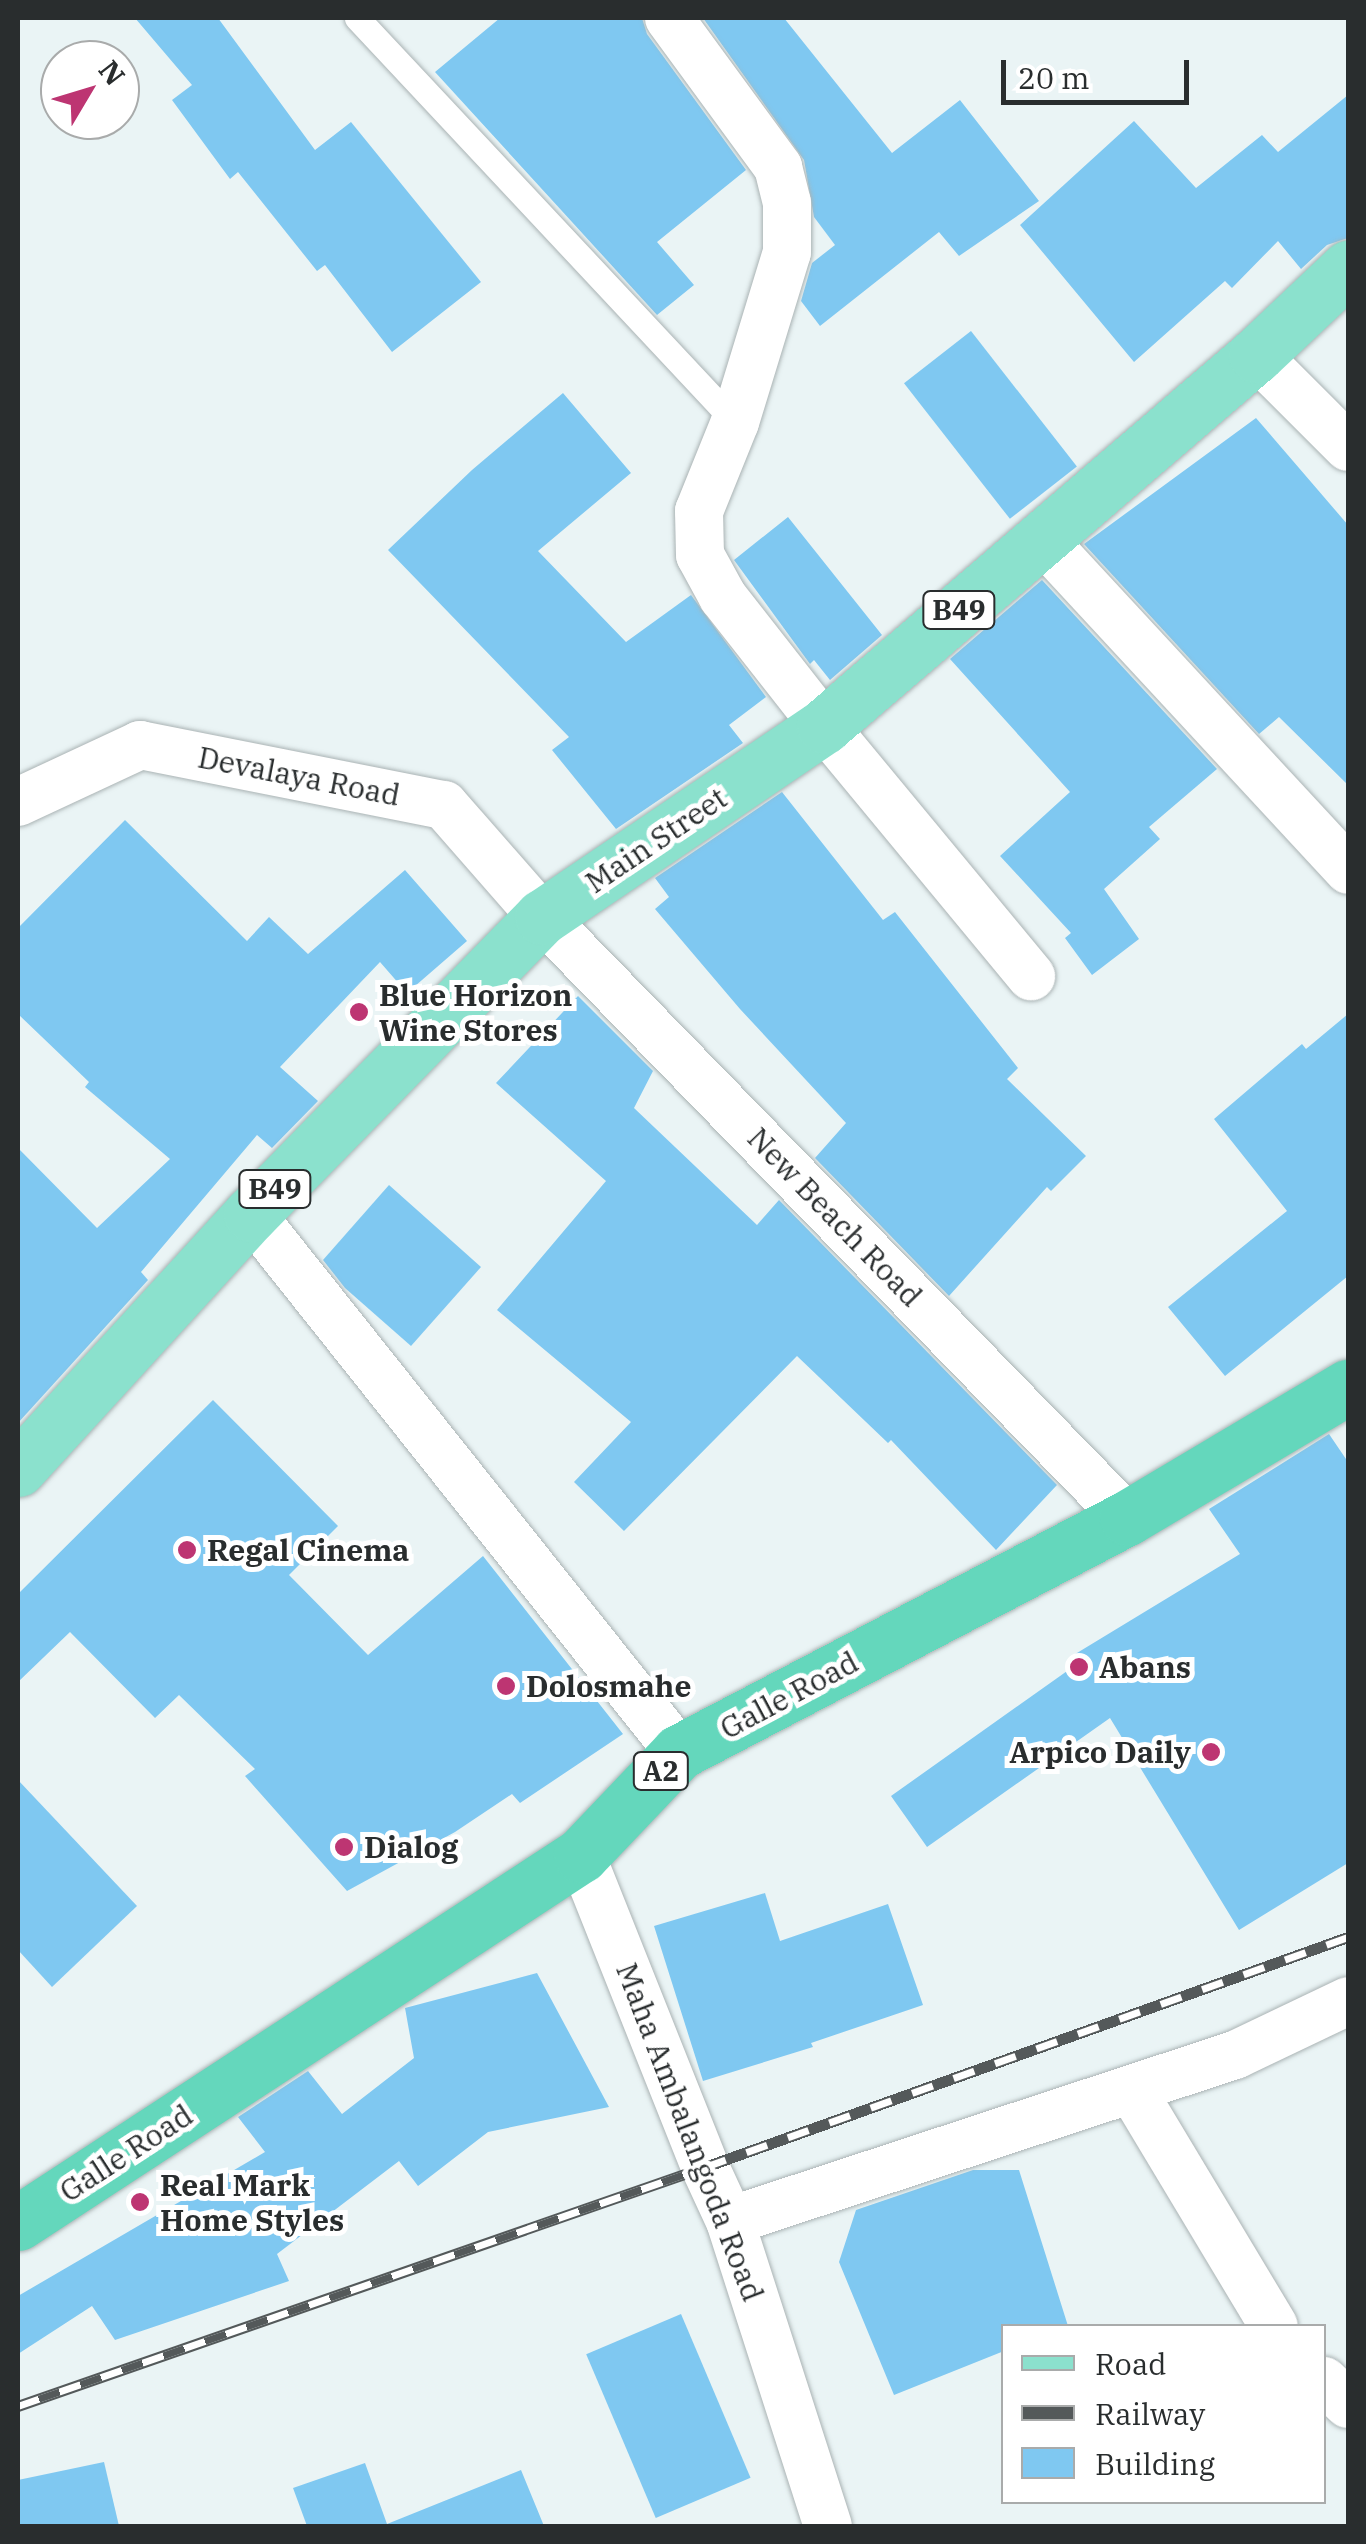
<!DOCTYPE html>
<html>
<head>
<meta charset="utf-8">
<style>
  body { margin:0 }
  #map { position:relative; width:1366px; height:2544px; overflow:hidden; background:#eaf4f5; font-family:"IBM Plex Serif",serif }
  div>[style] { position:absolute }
  .building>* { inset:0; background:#7fc8f1; transform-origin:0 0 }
  .roads { filter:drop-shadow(0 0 2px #aab3b4) drop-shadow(0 0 2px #aab3b4) }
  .service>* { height:25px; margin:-12.5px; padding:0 12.5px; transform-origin:12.5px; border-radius:12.5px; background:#fff }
  .minor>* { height:48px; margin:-24px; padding:0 24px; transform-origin:24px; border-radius:24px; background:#fff }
  .primary>* { height:55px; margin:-27.5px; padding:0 27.5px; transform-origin:27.5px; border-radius:27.5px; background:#8be1cd }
  .trunk>* { height:55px; margin:-27.5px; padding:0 27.5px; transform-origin:27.5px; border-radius:27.5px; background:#64d7bc }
  .rail>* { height:11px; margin-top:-5.5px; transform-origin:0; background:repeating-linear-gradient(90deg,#fff 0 22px,#54595a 0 44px); box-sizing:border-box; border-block:2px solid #54595a }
  .dots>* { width:28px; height:28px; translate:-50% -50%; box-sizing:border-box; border:5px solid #fff; border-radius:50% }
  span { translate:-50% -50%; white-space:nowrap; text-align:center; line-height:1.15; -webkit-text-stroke:10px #fff; paint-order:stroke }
  .shield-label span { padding:2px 8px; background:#fff; border:2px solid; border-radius:8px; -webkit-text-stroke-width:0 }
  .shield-label { font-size:28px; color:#292d2e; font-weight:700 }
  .street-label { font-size:30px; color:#292d2e }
  .poi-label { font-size:30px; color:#292d2e; font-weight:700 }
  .left { translate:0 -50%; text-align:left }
  .right { translate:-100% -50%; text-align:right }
  .frame { position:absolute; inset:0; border:20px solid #292d2e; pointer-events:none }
  .legend { position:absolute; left:1001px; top:2324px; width:325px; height:180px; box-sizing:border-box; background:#fff; border:2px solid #a9abab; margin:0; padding:12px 18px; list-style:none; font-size:30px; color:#292d2e }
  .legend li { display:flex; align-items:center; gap:20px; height:50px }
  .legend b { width:50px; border:2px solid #a9abab }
  .north { position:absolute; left:40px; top:40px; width:100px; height:100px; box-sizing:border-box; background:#fff; border:2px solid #a9abab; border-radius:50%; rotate:52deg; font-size:28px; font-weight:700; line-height:40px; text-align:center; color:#292d2e }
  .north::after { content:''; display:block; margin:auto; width:35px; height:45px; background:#bd3572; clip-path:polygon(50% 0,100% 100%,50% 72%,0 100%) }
  .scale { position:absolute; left:1001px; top:60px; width:188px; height:45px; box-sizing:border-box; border:5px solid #292d2e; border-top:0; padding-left:12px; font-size:30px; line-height:35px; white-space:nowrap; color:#292d2e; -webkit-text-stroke:8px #fff; paint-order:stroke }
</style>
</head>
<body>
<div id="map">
  <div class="building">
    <i style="clip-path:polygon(135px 18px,218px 18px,315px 150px,351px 122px,481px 282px,392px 352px,325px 265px,317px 271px,238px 172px,230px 179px,172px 100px,192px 85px)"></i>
    <i style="clip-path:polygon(500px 18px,642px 18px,647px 34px,746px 170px,657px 242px,694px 285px,657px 315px,435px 72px)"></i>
    <i style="clip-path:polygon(703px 18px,784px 18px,892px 153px,960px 100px,1039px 201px,959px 256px,939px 232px,820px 326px,801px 301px,812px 263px,835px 245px,814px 217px,804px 160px)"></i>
    <i style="clip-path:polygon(1348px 95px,1348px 238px,1327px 245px,1301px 269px,1278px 241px,1232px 288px,1225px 281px,1134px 362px,1020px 225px,1134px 121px,1196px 188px,1262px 135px,1278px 152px)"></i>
    <i style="left:971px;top:331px;width:172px;height:85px;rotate:52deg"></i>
    <i style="clip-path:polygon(563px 393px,631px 473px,538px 551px,626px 642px,691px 595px,766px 697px,729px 725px,743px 743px,616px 829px,552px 750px,569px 737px,388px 550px,472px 470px)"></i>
    <i style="clip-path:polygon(1256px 418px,1348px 525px,1348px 785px,1279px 717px,1259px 734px,1084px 544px)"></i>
    <i style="clip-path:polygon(788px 517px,882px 635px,830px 680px,814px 660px,810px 664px,734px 560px)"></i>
    <i style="clip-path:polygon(1042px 580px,1217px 769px,1149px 827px,1160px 839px,1104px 889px,1139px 939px,1092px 975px,1065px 938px,1071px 933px,1000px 856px,1070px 792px,950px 659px)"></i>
    <i style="clip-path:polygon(782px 792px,883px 920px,895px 912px,1018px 1068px,1007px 1079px,1086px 1156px,1051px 1191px,1047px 1187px,949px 1296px,815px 1158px,846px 1123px,740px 1009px,655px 909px,669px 897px,655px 878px)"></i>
    <i style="clip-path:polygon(125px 820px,247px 941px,269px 917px,308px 954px,405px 870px,467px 941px,407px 993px,380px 962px,280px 1067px,318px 1101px,272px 1148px,257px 1135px,141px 1272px,148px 1280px,18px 1423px,18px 1148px,97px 1228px,170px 1159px,85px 1087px,89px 1082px,18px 1014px,18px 928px)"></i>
    <i style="clip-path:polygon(578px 996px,653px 1071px,634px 1108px,757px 1225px,779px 1200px,1057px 1485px,996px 1550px,891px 1440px,888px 1443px,797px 1356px,624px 1531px,574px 1482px,631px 1422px,497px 1310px,606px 1181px,496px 1083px)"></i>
    <i style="clip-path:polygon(1348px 1014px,1348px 1276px,1225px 1376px,1168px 1307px,1287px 1211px,1214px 1119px,1302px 1044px,1306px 1049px)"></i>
    <i style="clip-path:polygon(389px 1185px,481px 1267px,411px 1346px,345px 1288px,323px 1260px)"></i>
    <i style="clip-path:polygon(213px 1400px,338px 1526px,289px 1575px,368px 1655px,483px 1556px,623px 1734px,520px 1803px,512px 1794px,455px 1832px,347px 1891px,245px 1776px,255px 1769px,179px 1695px,155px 1718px,70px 1632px,18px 1682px,18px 1594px)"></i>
    <i style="clip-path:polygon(1329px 1434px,1348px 1462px,1348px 1863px,1239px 1930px,1110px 1718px,927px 1847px,891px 1796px,1077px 1664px,1072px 1656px,1240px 1554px,1209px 1509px)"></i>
    <i style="clip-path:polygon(18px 1780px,137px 1906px,52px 1987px,18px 1950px)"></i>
    <i style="clip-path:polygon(765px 1893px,780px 1941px,888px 1904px,923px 2005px,811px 2043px,813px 2047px,703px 2081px,654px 1926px)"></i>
    <i style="clip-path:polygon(537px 1973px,609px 2107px,488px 2132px,418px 2186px,399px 2161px,277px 2254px,289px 2281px,115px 2340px,92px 2306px,18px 2354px,18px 2296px,265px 2152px,238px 2117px,308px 2071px,342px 2114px,414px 2058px,405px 2008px)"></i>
    <i style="clip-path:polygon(973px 2170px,1019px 2170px,1068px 2326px,1004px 2326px,1004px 2351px,894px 2395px,839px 2262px,856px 2210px)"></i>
    <i style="left:681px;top:2314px;width:178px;height:103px;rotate:67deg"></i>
    <i style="clip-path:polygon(104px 2462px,119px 2526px,18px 2526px,18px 2480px)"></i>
    <i style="clip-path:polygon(365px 2463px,387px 2524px,521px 2470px,544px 2526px,307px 2526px,293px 2488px)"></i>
  </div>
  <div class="roads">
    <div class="service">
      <i style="left:357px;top:18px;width:553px;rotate:46.9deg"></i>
    </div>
    <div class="minor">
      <i style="left:669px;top:18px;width:185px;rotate:53.8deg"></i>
      <i style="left:778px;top:167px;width:37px;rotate:76deg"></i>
      <i style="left:787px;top:203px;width:49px;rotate:90deg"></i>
      <i style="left:787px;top:252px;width:178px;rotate:107deg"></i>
      <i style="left:735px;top:422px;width:96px;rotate:112deg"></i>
      <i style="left:699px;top:511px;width:44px;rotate:88.7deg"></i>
      <i style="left:700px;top:555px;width:48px;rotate:61.3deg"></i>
      <i style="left:723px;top:597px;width:164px;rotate:51.9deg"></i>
      <i style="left:824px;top:726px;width:325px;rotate:50.4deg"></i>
      <i style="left:1256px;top:355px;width:130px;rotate:45deg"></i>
      <i style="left:1042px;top:539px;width:451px;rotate:47.2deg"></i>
      <i style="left:18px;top:802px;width:135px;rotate:-25deg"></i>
      <i style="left:140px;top:745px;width:310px;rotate:11.2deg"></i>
      <i style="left:444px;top:805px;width:149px;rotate:48.8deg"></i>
      <i style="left:542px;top:917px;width:839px;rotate:45.77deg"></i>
      <i style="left:251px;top:1214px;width:687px;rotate:51.5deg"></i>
      <i style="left:581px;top:1855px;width:336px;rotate:68.3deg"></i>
      <i style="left:705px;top:2167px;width:60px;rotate:65.2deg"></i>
      <i style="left:730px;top:2221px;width:320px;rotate:72.2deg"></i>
      <i style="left:1132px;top:2090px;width:275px;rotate:59deg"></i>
      <i style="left:730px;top:2221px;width:532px;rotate:-18.2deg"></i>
      <i style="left:1235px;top:2055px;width:125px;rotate:-25.5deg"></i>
      <i style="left:1324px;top:2381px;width:33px;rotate:44deg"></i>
    </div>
    <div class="primary">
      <i style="left:18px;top:1469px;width:345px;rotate:-47.6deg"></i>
      <i style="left:251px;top:1214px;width:416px;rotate:-45.6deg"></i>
      <i style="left:542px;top:917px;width:341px;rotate:-34.1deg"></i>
      <i style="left:824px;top:726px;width:569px;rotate:-40.66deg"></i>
      <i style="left:1256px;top:355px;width:127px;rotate:-43.4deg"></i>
    </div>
    <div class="trunk">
      <i style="left:18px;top:2223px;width:673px;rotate:-33.17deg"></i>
      <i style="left:581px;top:1855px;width:142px;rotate:-46.4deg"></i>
      <i style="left:679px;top:1752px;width:505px;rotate:-27.58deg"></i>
      <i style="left:1127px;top:1518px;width:257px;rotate:-30.7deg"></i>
    </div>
  </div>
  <div class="rail">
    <i style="left:18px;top:2406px;width:727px;rotate:-19.18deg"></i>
    <i style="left:705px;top:2167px;width:683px;rotate:-19.68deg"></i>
  </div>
  <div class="dots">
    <i style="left:359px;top:1012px;background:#bd3572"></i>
    <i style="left:187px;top:1550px;background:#bd3572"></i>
    <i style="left:1079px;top:1667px;background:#bd3572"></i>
    <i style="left:506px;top:1686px;background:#bd3572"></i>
    <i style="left:1211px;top:1752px;background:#bd3572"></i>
    <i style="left:344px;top:1847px;background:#bd3572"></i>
    <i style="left:140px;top:2202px;background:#bd3572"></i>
  </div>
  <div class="shield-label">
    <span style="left:959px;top:610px">B49</span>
    <span style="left:275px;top:1189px">B49</span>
    <span style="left:661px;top:1771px">A2</span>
  </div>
  <div class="street-label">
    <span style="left:299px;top:776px;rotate:11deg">Devalaya Road</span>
    <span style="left:656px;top:840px;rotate:-34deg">Main Street</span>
    <span style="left:835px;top:1217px;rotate:46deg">New Beach Road</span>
    <span style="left:789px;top:1695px;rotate:-28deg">Galle Road</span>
    <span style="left:690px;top:2132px;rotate:69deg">Maha Ambalangoda Road</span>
    <span style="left:126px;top:2153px;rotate:-33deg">Galle Road</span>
  </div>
  <div class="poi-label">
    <span class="left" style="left:379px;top:1012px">Blue Horizon<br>Wine Stores</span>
    <span class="left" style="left:207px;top:1550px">Regal Cinema</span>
    <span class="left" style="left:1099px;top:1667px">Abans</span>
    <span class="left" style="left:526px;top:1686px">Dolosmahe</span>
    <span class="right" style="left:1191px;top:1752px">Arpico Daily</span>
    <span class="left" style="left:364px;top:1847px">Dialog</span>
    <span class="left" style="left:160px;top:2202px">Real Mark<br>Home Styles</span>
  </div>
  <div class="frame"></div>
  <ul class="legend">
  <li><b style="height:12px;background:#8be1cd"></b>Road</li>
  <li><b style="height:12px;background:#54595a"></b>Railway</li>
  <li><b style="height:28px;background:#7fc8f1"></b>Building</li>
  </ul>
  <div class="north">N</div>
  <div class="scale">20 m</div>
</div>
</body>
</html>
